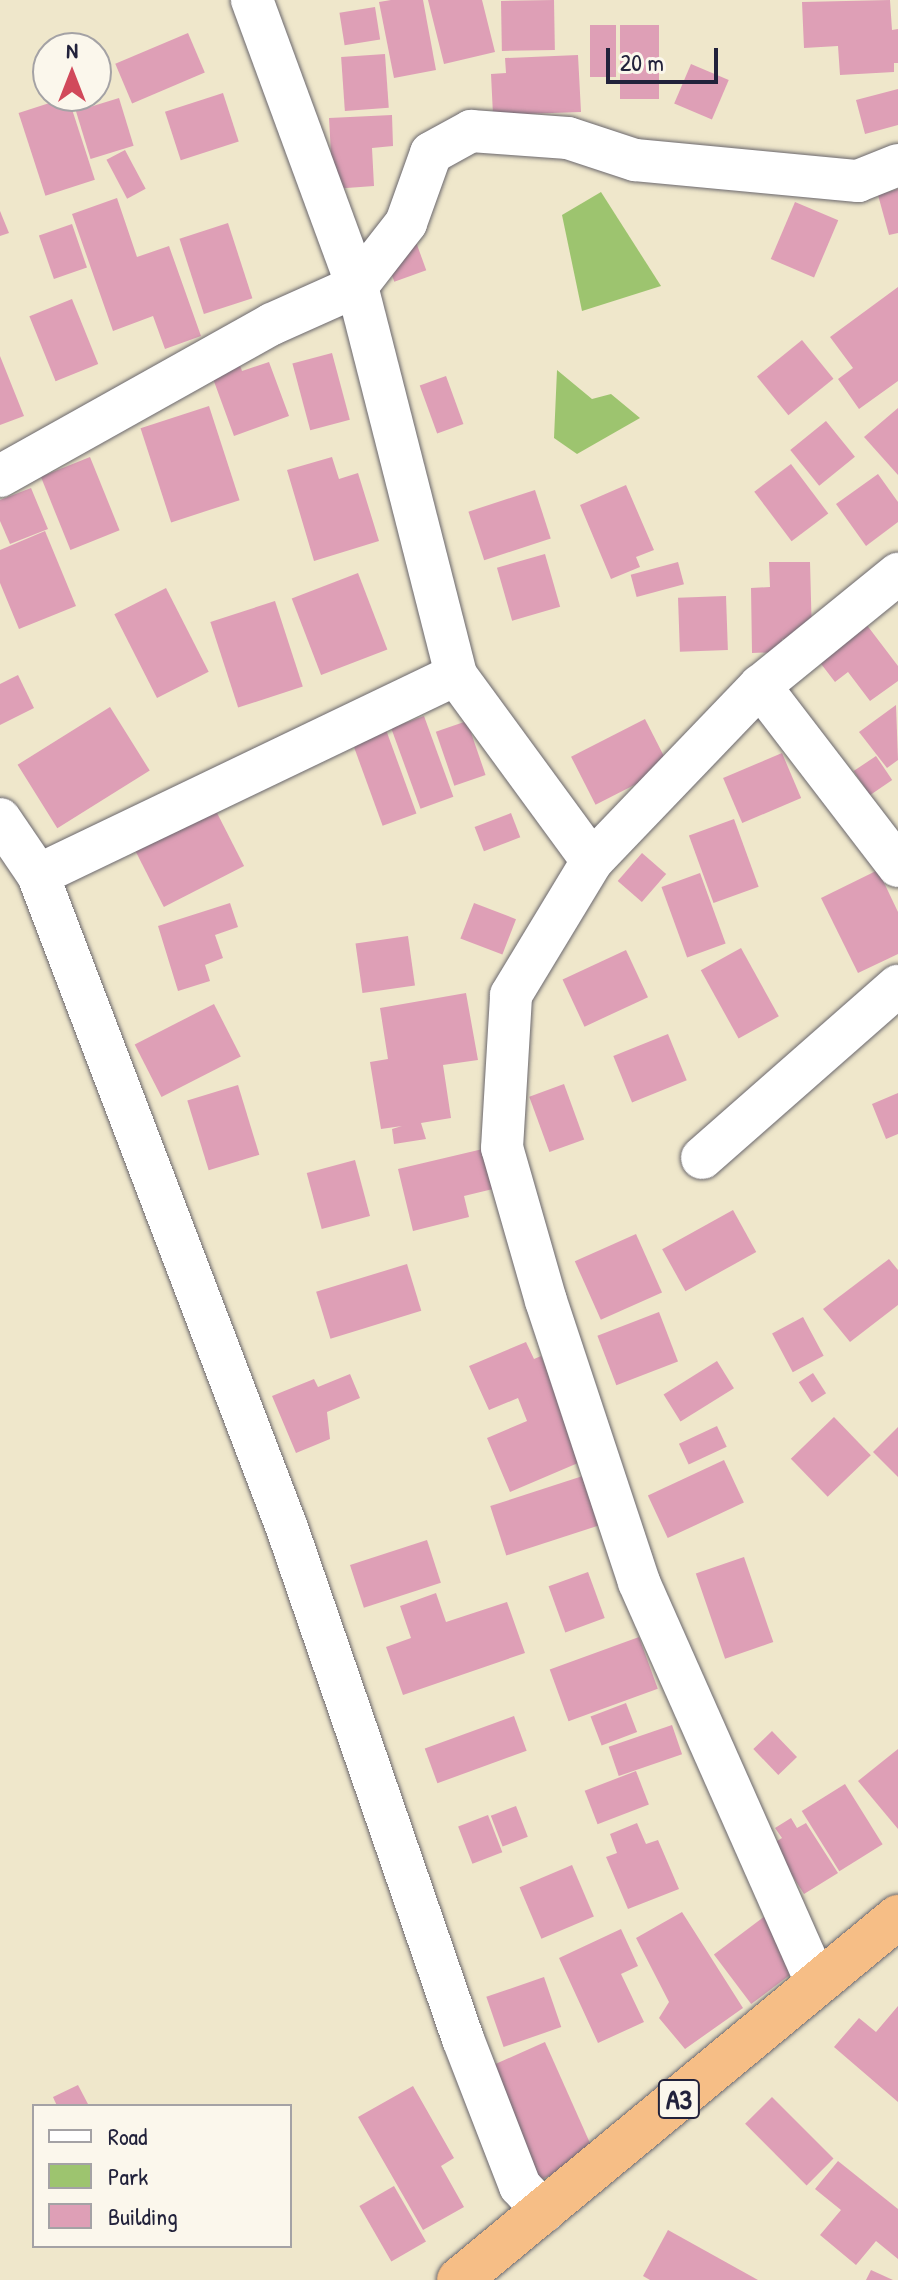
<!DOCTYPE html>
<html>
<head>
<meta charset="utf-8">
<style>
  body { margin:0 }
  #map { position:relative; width:898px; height:2280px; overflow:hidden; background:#efe7cb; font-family:"Patrick Hand",sans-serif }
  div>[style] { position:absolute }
  .green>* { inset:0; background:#9dc46f }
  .building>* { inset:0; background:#de9fb6; transform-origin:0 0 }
  .roads { filter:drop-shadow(0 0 2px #6a676d) drop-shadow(0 0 2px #6a676d) }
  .minor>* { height:42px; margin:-21px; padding:0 21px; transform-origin:21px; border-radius:21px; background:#fff }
  .highway>* { height:44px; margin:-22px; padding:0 22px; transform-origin:22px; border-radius:22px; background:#f6be86 }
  span { translate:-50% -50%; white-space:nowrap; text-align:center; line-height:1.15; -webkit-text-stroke:6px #fbf7ec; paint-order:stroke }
  .shield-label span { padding:2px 6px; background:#fbf7ec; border:2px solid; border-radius:6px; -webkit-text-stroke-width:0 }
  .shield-label { font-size:28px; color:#22223b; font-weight:700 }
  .legend { position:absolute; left:32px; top:2104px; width:260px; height:144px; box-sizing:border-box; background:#fbf7ec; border:2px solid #a4a2a5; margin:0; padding:10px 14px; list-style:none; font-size:24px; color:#22223b }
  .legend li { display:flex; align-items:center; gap:16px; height:40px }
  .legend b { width:40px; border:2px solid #a4a2a5 }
  .north { position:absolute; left:32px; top:32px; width:80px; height:80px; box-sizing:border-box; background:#fbf7ec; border:2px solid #a4a2a5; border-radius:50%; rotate:0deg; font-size:22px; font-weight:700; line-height:32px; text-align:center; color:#22223b }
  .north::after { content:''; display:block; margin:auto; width:28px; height:36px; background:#d1495b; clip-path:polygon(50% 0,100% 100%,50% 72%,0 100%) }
  .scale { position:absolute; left:606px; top:48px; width:112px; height:36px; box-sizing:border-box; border:4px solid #22223b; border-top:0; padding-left:10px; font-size:24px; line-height:28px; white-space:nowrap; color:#22223b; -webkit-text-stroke:6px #fbf7ec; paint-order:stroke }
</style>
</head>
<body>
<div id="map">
  <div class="green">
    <i style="clip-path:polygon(601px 192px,661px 286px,582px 311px,562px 215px)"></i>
    <i style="clip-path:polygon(557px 370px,592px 399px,611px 394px,640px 418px,577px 454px,554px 438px)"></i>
  </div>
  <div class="building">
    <i style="clip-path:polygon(391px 0,423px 0,436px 70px,394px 78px,379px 2px)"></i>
    <i style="clip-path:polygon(428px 0,482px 0,495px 52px,444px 64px)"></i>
    <i style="left:554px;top:0;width:50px;height:53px;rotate:89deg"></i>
    <i style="clip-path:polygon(890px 0,892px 30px,898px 29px,898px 63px,894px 63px,894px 72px,840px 75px,838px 46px,804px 48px,802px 2px)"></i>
    <i style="left:375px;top:7px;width:33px;height:36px;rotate:81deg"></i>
    <i style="left:590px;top:25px;width:26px;height:52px"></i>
    <i style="left:620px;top:25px;width:39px;height:74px"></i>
    <i style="left:188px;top:33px;width:43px;height:79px;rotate:67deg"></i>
    <i style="left:385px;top:54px;width:54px;height:44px;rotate:86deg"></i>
    <i style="clip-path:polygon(578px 55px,581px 112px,493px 115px,491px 74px,506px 73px,505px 58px)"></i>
    <i style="left:691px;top:64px;width:41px;height:43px;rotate:23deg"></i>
    <i style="clip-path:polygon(898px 89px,898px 125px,865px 134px,856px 100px)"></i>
    <i style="left:223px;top:93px;width:51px;height:61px;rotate:72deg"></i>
    <i style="left:68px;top:97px;width:87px;height:52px;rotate:72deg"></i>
    <i style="left:119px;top:98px;width:50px;height:45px;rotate:73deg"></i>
    <i style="clip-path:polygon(392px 115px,393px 146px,372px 148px,374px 186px,333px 189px,329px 118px)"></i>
    <i style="left:125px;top:150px;width:44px;height:21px;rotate:62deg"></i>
    <i style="clip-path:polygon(898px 189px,898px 233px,889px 235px,878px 195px)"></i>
    <i style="clip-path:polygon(117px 198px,137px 257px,169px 246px,201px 336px,165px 349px,153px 316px,113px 331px,72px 214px)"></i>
    <i style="left:795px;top:202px;width:47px;height:62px;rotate:23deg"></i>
    <i style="clip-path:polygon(0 211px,9px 233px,0 236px)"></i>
    <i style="left:228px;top:223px;width:79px;height:51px;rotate:72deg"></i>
    <i style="left:72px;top:224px;width:46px;height:35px;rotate:71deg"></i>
    <i style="left:416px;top:242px;width:30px;height:34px;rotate:70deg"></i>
    <i style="clip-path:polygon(898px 287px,898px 381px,859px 409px,838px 379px,853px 368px,830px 337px)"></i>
    <i style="left:72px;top:299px;width:70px;height:46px;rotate:68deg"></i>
    <i style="left:802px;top:340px;width:50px;height:58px;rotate:51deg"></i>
    <i style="left:332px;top:353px;width:69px;height:41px;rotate:75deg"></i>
    <i style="clip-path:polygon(236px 354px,242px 371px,269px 362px,289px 416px,234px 436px,208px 365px)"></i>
    <i style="clip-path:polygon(0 356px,24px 416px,0 425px)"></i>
    <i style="left:446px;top:376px;width:51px;height:28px;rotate:70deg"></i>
    <i style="left:209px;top:406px;width:99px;height:72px;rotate:72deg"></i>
    <i style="clip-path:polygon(898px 408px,898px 475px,864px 437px)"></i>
    <i style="left:826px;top:421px;width:46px;height:46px;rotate:51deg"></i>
    <i style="left:90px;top:457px;width:79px;height:53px;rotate:68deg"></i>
    <i style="clip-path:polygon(332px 457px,339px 479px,358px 473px,379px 541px,314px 561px,287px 470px)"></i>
    <i style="left:791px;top:464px;width:62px;height:46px;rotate:53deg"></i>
    <i style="clip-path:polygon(878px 474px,898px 502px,898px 522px,866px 546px,836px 504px)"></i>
    <i style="clip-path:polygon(626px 485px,654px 550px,636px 557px,640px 567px,611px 579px,580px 505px)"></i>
    <i style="clip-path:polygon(31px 488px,48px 529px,10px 544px,0 521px,0 500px)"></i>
    <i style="left:535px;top:490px;width:51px;height:70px;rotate:72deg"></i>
    <i style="clip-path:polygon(45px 531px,76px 606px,19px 629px,0 583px,0 550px)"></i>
    <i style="left:545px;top:554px;width:55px;height:50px;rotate:74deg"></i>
    <i style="left:678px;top:562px;width:23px;height:49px;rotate:75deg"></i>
    <i style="clip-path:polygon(769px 562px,810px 562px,812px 637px,782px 639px,783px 652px,752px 653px,751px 588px,770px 587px)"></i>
    <i style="left:358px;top:573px;width:82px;height:71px;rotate:69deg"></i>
    <i style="left:166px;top:588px;width:94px;height:58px;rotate:63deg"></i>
    <i style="left:726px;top:596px;width:54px;height:48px;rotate:88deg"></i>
    <i style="left:275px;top:601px;width:90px;height:68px;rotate:72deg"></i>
    <i style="clip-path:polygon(863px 620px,898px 666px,898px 681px,870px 701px,848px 672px,835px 682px,815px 656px)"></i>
    <i style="clip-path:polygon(18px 675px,34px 708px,0 725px,0 684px)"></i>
    <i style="clip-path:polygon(896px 705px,898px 760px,887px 768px,859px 732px)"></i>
    <i style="left:110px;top:707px;width:75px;height:109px;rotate:58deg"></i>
    <i style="left:424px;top:716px;width:86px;height:35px;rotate:70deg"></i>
    <i style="left:645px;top:719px;width:54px;height:83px;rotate:63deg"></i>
    <i style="left:467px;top:721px;width:57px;height:33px;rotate:71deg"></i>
    <i style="left:385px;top:727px;width:92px;height:36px;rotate:70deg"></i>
    <i style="left:782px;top:753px;width:49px;height:64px;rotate:67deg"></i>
    <i style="left:876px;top:756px;width:29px;height:27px;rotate:56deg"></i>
    <i style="left:215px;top:809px;width:64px;height:90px;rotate:63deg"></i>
    <i style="left:511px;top:813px;width:26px;height:39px;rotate:69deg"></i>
    <i style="left:734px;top:819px;width:72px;height:48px;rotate:70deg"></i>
    <i style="left:642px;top:853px;width:32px;height:37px;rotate:41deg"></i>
    <i style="clip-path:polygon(878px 870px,898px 912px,898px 954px,858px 973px,821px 898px)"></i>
    <i style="left:700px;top:873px;width:75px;height:41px;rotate:70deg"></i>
    <i style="clip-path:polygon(230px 903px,238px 927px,215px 935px,223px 958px,205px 965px,210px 981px,178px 991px,158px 926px)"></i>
    <i style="left:474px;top:903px;width:45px;height:38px;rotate:21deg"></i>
    <i style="left:408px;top:936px;width:50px;height:53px;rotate:82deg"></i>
    <i style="left:741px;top:948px;width:78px;height:46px;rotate:61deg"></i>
    <i style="left:626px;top:950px;width:52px;height:70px;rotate:65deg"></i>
    <i style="clip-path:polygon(466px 993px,478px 1060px,443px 1065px,451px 1118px,421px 1123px,426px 1139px,394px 1144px,392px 1129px,402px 1126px,381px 1129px,370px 1062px,388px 1059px,380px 1008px)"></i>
    <i style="left:214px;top:1004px;width:59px;height:89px;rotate:63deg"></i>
    <i style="left:668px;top:1034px;width:50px;height:59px;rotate:68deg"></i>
    <i style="left:564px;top:1084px;width:59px;height:37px;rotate:70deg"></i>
    <i style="left:238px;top:1085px;width:73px;height:53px;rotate:73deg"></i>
    <i style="clip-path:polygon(898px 1093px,898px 1134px,886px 1139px,872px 1104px)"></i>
    <i style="clip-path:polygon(487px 1148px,497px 1188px,464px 1196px,469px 1217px,413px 1231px,398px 1169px)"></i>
    <i style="left:355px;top:1160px;width:58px;height:50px;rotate:75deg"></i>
    <i style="left:733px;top:1210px;width:48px;height:81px;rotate:61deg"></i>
    <i style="left:636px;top:1234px;width:64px;height:67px;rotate:66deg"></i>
    <i style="clip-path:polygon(889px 1259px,898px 1270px,898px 1305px,850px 1342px,823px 1309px)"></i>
    <i style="left:407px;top:1264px;width:49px;height:95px;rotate:73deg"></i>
    <i style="left:659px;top:1312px;width:53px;height:66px;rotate:69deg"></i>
    <i style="left:803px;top:1317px;width:44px;height:35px;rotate:62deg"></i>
    <i style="clip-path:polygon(526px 1342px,534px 1359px,541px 1356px,585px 1460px,510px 1492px,487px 1438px,527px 1421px,518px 1398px,489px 1410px,469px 1366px)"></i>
    <i style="left:717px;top:1361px;width:32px;height:63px;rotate:58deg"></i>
    <i style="left:813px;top:1373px;width:24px;height:17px;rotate:57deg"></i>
    <i style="clip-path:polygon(350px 1374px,360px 1398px,327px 1412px,330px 1439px,296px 1453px,272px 1396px,314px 1379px,318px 1387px)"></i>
    <i style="left:834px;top:1417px;width:53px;height:60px;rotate:46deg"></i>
    <i style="left:717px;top:1426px;width:23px;height:42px;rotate:65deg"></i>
    <i style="clip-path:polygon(898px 1427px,898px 1477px,873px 1452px)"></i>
    <i style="left:724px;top:1460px;width:47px;height:84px;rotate:65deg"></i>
    <i style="left:592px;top:1473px;width:52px;height:107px;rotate:72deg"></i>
    <i style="left:427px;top:1540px;width:45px;height:81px;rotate:72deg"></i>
    <i style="left:744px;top:1557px;width:90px;height:51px;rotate:71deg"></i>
    <i style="left:588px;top:1572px;width:49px;height:42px;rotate:70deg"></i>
    <i style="clip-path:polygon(436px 1593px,446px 1622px,507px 1602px,525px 1653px,403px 1695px,386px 1647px,411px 1638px,400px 1606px)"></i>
    <i style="left:639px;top:1637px;width:55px;height:95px;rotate:70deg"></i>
    <i style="left:626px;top:1703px;width:31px;height:38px;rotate:69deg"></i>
    <i style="left:514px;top:1716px;width:37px;height:95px;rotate:70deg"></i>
    <i style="left:672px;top:1725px;width:31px;height:67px;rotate:71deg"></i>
    <i style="left:772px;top:1731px;width:36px;height:26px;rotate:46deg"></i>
    <i style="clip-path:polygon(898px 1749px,898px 1829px,858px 1781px)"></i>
    <i style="left:636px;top:1771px;width:36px;height:55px;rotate:69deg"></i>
    <i style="left:845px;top:1784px;width:71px;height:51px;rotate:58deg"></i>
    <i style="left:516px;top:1806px;width:33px;height:27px;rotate:69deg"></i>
    <i style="left:488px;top:1815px;width:40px;height:32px;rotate:69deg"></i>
    <i style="clip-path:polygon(791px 1818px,797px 1828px,806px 1823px,838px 1873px,804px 1894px,772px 1844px,782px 1838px,775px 1828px)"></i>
    <i style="clip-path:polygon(637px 1823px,646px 1844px,658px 1840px,679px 1889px,628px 1909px,606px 1857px,617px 1853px,610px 1834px)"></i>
    <i style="left:572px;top:1865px;width:56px;height:57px;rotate:67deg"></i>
    <i style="clip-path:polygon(682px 1912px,743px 2008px,685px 2049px,659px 2018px,669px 2002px,636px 1938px)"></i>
    <i style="left:765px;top:1916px;width:62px;height:64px;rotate:53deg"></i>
    <i style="clip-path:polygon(621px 1929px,638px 1966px,621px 1974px,644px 2022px,598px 2043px,559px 1958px)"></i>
    <i style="left:544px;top:1977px;width:53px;height:61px;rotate:71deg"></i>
    <i style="clip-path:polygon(898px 2006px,898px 2102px,834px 2047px,859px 2018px,876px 2032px)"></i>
    <i style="left:545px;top:2042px;width:124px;height:67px;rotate:66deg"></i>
    <i style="clip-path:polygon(78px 2085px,89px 2106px,57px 2106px,53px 2097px)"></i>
    <i style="clip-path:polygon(413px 2086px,454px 2158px,441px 2166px,464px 2207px,423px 2230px,358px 2117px)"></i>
    <i style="left:772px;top:2097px;width:87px;height:38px;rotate:45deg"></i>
    <i style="clip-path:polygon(838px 2161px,898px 2209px,898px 2259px,876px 2241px,856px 2265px,820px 2235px,841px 2210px,815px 2189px)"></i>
    <i style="left:394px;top:2186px;width:64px;height:40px;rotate:60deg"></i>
    <i style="clip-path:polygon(668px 2230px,758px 2280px,650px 2280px,643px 2276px)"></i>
    <i style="clip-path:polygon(871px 2270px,893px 2280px,866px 2280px)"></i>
  </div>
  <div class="roads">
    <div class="minor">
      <i style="left:252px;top:0;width:305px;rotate:69.8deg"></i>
      <i style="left:357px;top:286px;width:401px;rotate:75.7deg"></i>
      <i style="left:456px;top:675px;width:230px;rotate:53.8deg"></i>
      <i style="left:0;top:476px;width:312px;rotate:-29.2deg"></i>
      <i style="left:272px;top:324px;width:93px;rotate:-24.1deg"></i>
      <i style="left:357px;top:286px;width:80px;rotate:-52.1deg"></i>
      <i style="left:406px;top:223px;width:74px;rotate:-70.3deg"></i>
      <i style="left:431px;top:153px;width:46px;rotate:-28.8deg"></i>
      <i style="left:471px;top:131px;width:97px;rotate:4.1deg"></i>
      <i style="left:568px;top:138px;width:71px;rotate:18.2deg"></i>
      <i style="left:635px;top:160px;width:224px;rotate:5.4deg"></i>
      <i style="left:858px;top:181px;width:43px;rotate:-21.8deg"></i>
      <i style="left:760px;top:686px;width:227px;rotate:52.5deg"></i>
      <i style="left:0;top:819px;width:68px;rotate:55.8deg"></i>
      <i style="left:38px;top:875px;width:699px;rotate:69.13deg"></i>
      <i style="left:287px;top:1528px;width:540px;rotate:71deg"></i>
      <i style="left:463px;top:2039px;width:158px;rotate:68.8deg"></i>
      <i style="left:520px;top:2186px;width:35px;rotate:47deg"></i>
      <i style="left:38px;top:875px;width:463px;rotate:-25.6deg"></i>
      <i style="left:702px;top:1158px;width:261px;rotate:-41.3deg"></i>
      <i style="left:817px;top:1984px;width:440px;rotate:-113.9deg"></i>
      <i style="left:639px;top:1582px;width:296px;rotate:-108.3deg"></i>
      <i style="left:546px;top:1301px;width:159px;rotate:-106deg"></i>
      <i style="left:502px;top:1148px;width:153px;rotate:-86.6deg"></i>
      <i style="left:511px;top:995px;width:157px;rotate:-58.8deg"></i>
      <i style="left:592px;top:861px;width:243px;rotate:-46.2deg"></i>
      <i style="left:760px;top:686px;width:178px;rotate:-39.1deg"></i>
    </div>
    <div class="highway">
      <i style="left:459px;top:2280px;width:570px;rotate:-39.59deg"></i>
    </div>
  </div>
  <div class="shield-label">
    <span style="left:679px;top:2099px">A3</span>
  </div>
  <ul class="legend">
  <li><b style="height:10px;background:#fff"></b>Road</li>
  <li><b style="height:22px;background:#9dc46f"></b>Park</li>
  <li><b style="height:22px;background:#de9fb6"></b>Building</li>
  </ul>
  <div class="north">N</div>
  <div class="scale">20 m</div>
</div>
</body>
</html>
